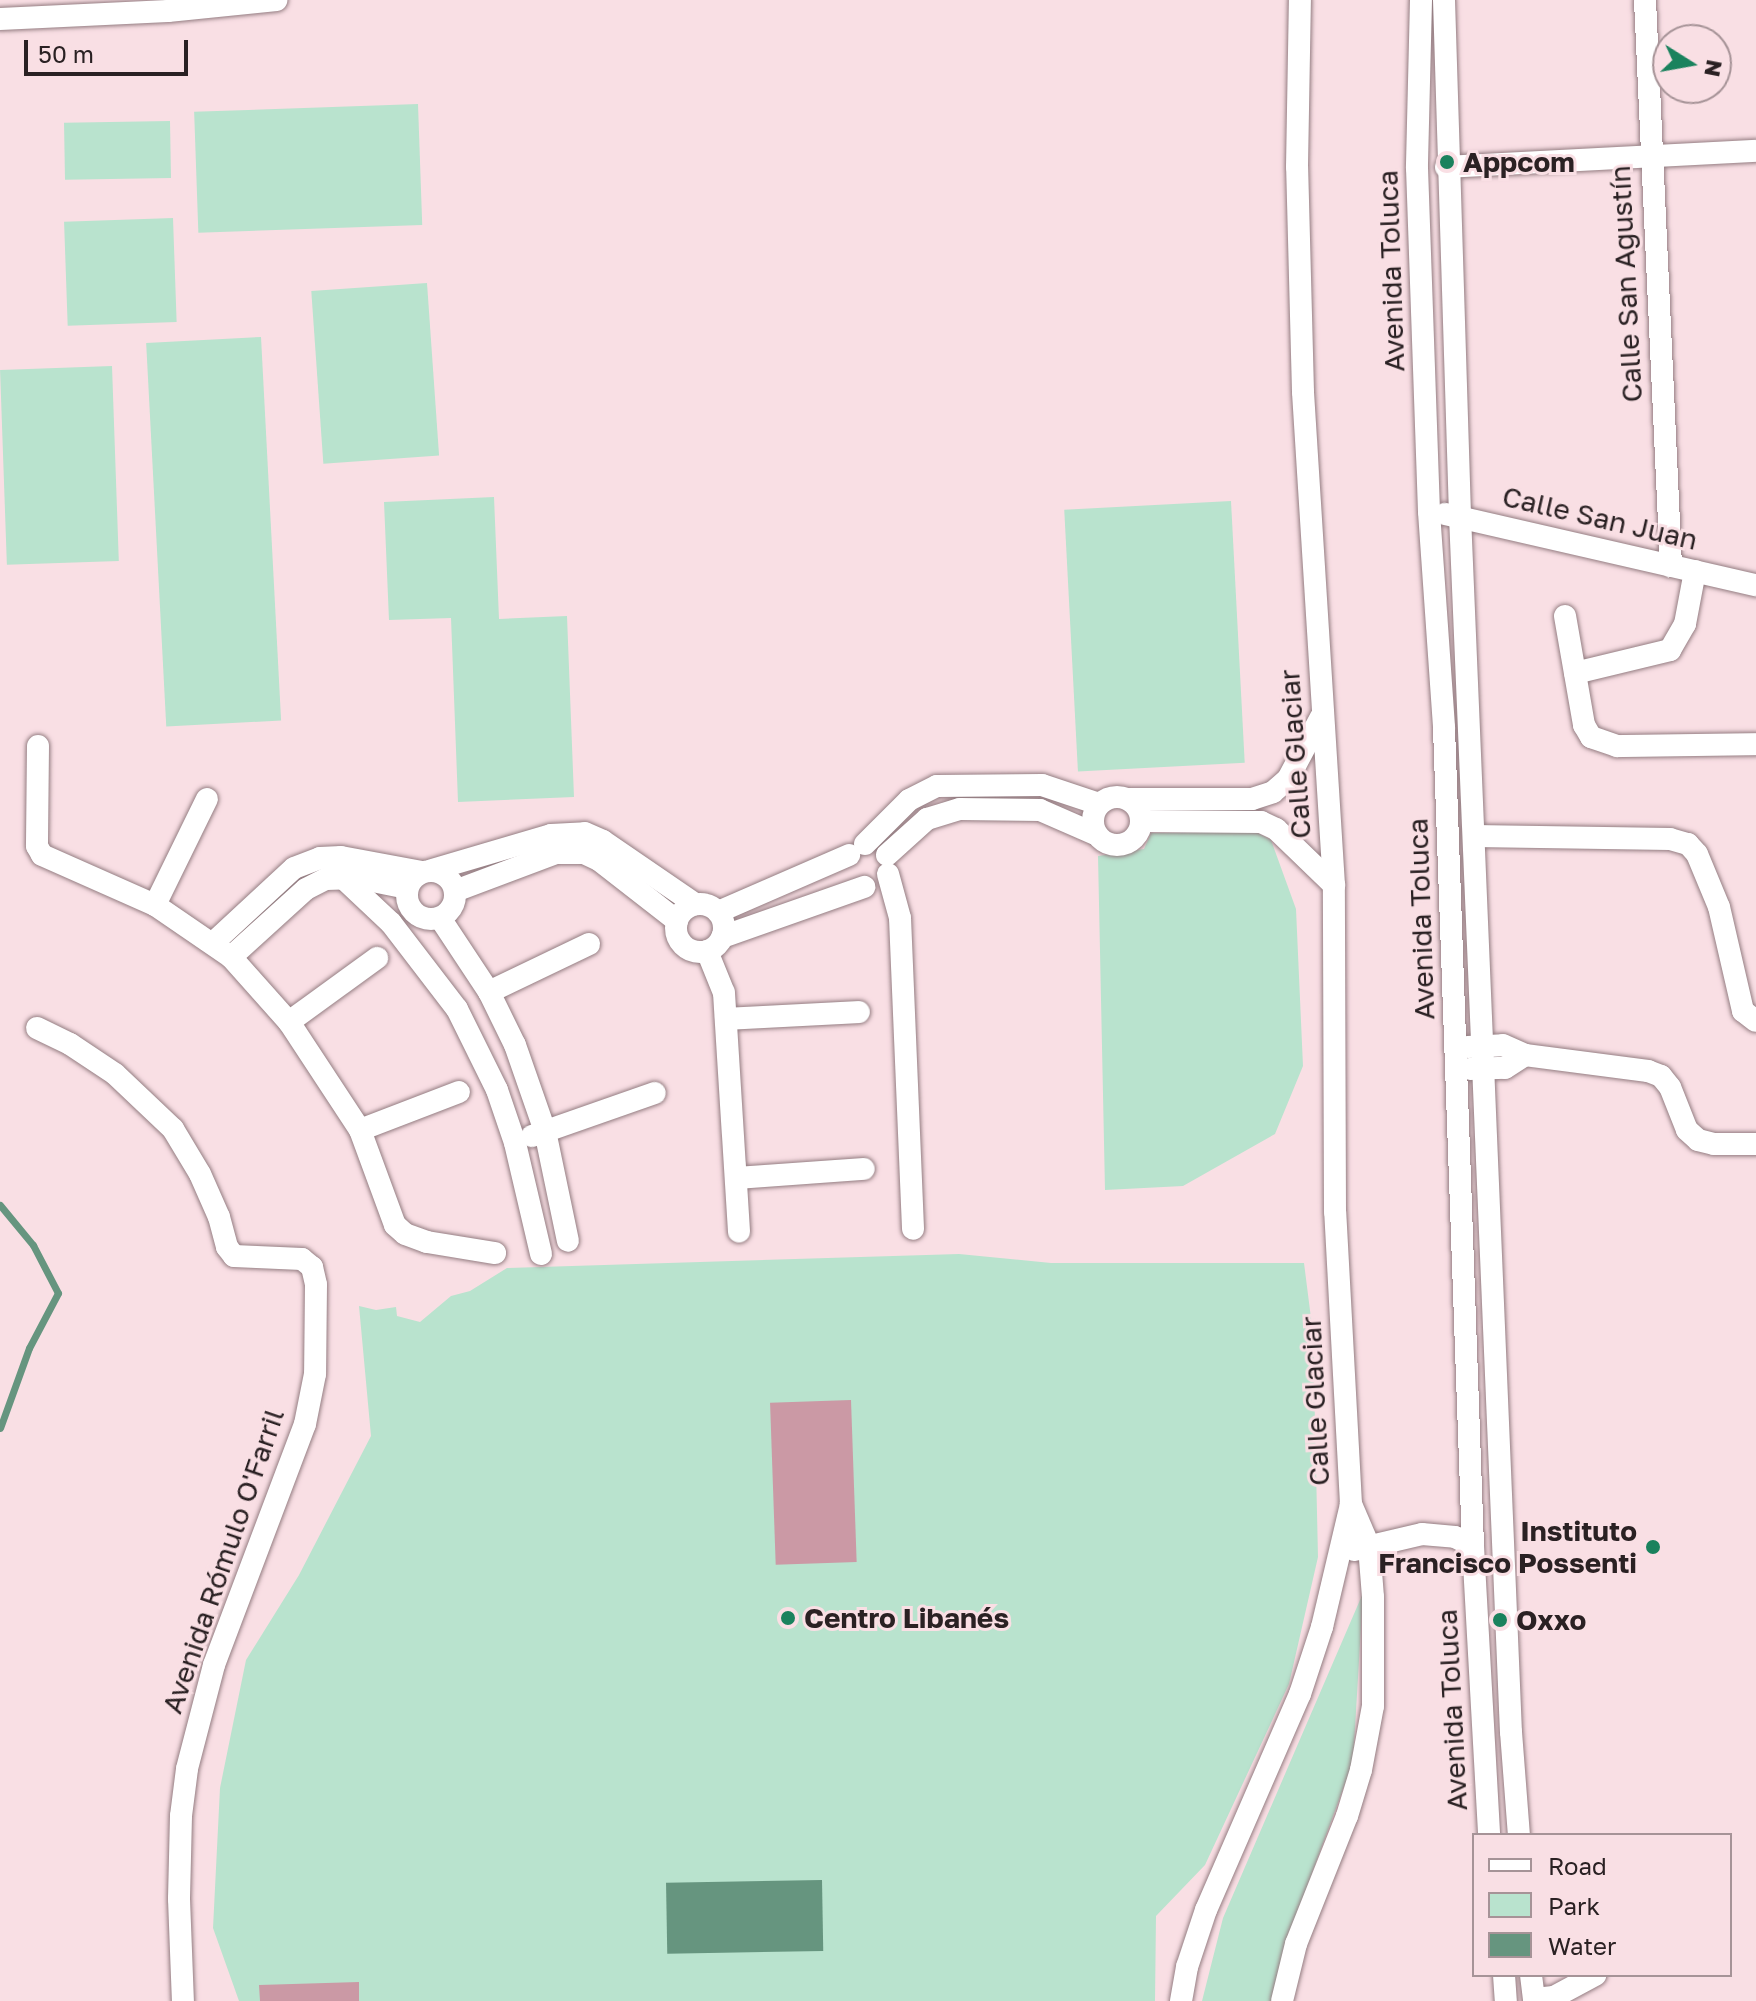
<!DOCTYPE html>
<html>
<head>
<meta charset="utf-8">
<style>
  body { margin:0 }
  #map { position:relative; width:1756px; height:2001px; overflow:hidden; background:#f9dfe4; font-family:"Golos Text",sans-serif }
  div>[style] { position:absolute }
  .green>* { inset:0; background:#b9e3ce; transform-origin:0 0 }
  .water>* { inset:0; background:#66957f; transform-origin:0 0 }
  .stream>* { height:7px; margin:-3.5px; padding:0 3.5px; transform-origin:3.5px; border-radius:3.5px; background:#66957f }
  .building>* { inset:0; background:#cb99a5; transform-origin:0 0 }
  .roads { filter:drop-shadow(0 0 2px #947d82) drop-shadow(0 0 2px #947d82) }
  .minor>* { height:22px; margin:-11px; padding:0 11px; transform-origin:11px; border-radius:11px; background:#fff }
  .minor>.ring { margin:-11px; padding:0; box-sizing:content-box; background:none; border:22px solid #fff; border-radius:50% }
  .dots>* { width:22px; height:22px; translate:-50% -50%; box-sizing:border-box; border:4px solid #f9dfe4; border-radius:50% }
  span { translate:-50% -50%; white-space:nowrap; text-align:center; line-height:1.15; -webkit-text-stroke:6px #f9dfe4; paint-order:stroke }
  .poi-label { font-size:28px; color:#2a2123; font-weight:700 }
  .left { translate:0 -50%; text-align:left }
  .right { translate:-100% -50%; text-align:right }
  .street-label { font-size:28px; color:#2a2123 }
  .legend { position:absolute; left:1472px; top:1833px; width:260px; height:144px; box-sizing:border-box; background:#f9dfe4; border:2px solid #a69397; margin:0; padding:10px 14px; list-style:none; font-size:24px; color:#2a2123 }
  .legend li { display:flex; align-items:center; gap:16px; height:40px }
  .legend b { width:40px; border:2px solid #a69397 }
  .north { position:absolute; left:1652px; top:24px; width:80px; height:80px; box-sizing:border-box; background:#f9dfe4; border:2px solid #a69397; border-radius:50%; rotate:101deg; font-size:22px; font-weight:700; line-height:32px; text-align:center; color:#2a2123 }
  .north::after { content:''; display:block; margin:auto; width:28px; height:36px; background:#1a825d; clip-path:polygon(50% 0,100% 100%,50% 72%,0 100%) }
  .scale { position:absolute; left:24px; top:40px; width:164px; height:36px; box-sizing:border-box; border:4px solid #2a2123; border-top:0; padding-left:10px; font-size:24px; line-height:28px; white-space:nowrap; color:#2a2123; -webkit-text-stroke:6px #f9dfe4; paint-order:stroke }
</style>
</head>
<body>
<div id="map">
  <div class="green">
    <i style="left:418px;top:104px;width:121px;height:224px;rotate:88deg"></i>
    <i style="left:170px;top:121px;width:57px;height:106px;rotate:89deg"></i>
    <i style="left:173px;top:218px;width:104px;height:109px;rotate:88deg"></i>
    <i style="left:427px;top:283px;width:173px;height:116px;rotate:86deg"></i>
    <i style="left:261px;top:337px;width:384px;height:115px;rotate:87deg"></i>
    <i style="left:112px;top:366px;width:195px;height:112px;rotate:88deg"></i>
    <i style="clip-path:polygon(494px 497px,499px 619px,567px 616px,574px 797px,458px 802px,451px 618px,389px 620px,384px 502px)"></i>
    <i style="left:1231px;top:501px;width:262px;height:167px;rotate:87deg"></i>
    <i style="clip-path:polygon(1254px 831px,1271px 840px,1296px 909px,1303px 1066px,1275px 1134px,1183px 1186px,1105px 1190px,1098px 856px,1144px 849px,1151px 833px)"></i>
    <i style="clip-path:polygon(959px 1254px,1051px 1263px,1304px 1263px,1313px 1334px,1318px 1557px,1289px 1684px,1205px 1865px,1156px 1916px,1155px 2001px,239px 2001px,213px 1928px,220px 1788px,246px 1660px,299px 1575px,371px 1436px,359px 1306px,376px 1310px,396px 1307px,397px 1316px,420px 1322px,451px 1296px,470px 1291px,507px 1268px)"></i>
    <i style="clip-path:polygon(1363px 1593px,1353px 1762px,1301px 1903px,1277px 2001px,1202px 2001px,1223px 1918px)"></i>
  </div>
  <div class="water">
    <i style="left:822px;top:1880px;width:71px;height:156px;rotate:89deg"></i>
  </div>
  <div class="stream">
    <i style="left:0;top:1205px;width:52px;rotate:50.5deg"></i>
    <i style="left:33px;top:1245px;width:54px;rotate:62.5deg"></i>
    <i style="left:58px;top:1293px;width:62px;rotate:117.8deg"></i>
    <i style="left:29px;top:1348px;width:85px;rotate:109.9deg"></i>
  </div>
  <div class="building">
    <i style="left:851px;top:1400px;width:162px;height:81px;rotate:88deg"></i>
    <i style="clip-path:polygon(359px 1982px,359px 2001px,260px 2001px,259px 1985px)"></i>
  </div>
  <div class="roads">
    <div class="minor">
      <i style="left:1421px;top:0;width:168px;rotate:91.4deg"></i>
      <i style="left:1417px;top:168px;width:344px;rotate:88deg"></i>
      <i style="left:1429px;top:512px;width:217px;rotate:86deg"></i>
      <i style="left:1444px;top:728px;width:819px;rotate:87.97deg"></i>
      <i style="left:1473px;top:1546px;width:289px;rotate:86.8deg"></i>
      <i style="left:1444px;top:0;width:516px;rotate:88.22deg"></i>
      <i style="left:1460px;top:516px;width:1217px;rotate:87.6deg"></i>
      <i style="left:1511px;top:1732px;width:103px;rotate:85.6deg"></i>
      <i style="left:1645px;top:0;width:567px;rotate:87.37deg"></i>
      <i style="left:0;top:19px;width:168px;rotate:-2.7deg"></i>
      <i style="left:168px;top:11px;width:109px;rotate:-5.8deg"></i>
      <i style="left:1446px;top:167px;width:310px;rotate:-3deg"></i>
      <i style="left:1445px;top:514px;width:319px;rotate:12.9deg"></i>
      <i style="left:1565px;top:616px;width:111px;rotate:80.1deg"></i>
      <i style="left:1584px;top:725px;width:14px;rotate:60deg"></i>
      <i style="left:1591px;top:737px;width:28px;rotate:19deg"></i>
      <i style="left:1617px;top:746px;width:139px;rotate:-0.8deg"></i>
      <i style="left:1575px;top:673px;width:98px;rotate:-13.6deg"></i>
      <i style="left:1670px;top:650px;width:30px;rotate:-60deg"></i>
      <i style="left:1685px;top:624px;width:54px;rotate:-79.3deg"></i>
      <i style="left:38px;top:746px;width:100px;rotate:90.6deg"></i>
      <i style="left:37px;top:846px;width:10px;rotate:61deg"></i>
      <i style="left:42px;top:855px;width:124px;rotate:23.9deg"></i>
      <i style="left:155px;top:905px;width:92px;rotate:34.4deg"></i>
      <i style="left:231px;top:957px;width:87px;rotate:48.3deg"></i>
      <i style="left:289px;top:1022px;width:129px;rotate:56.7deg"></i>
      <i style="left:360px;top:1130px;width:101px;rotate:69.8deg"></i>
      <i style="left:395px;top:1225px;width:13px;rotate:42deg"></i>
      <i style="left:405px;top:1234px;width:23px;rotate:20deg"></i>
      <i style="left:427px;top:1242px;width:69px;rotate:9.2deg"></i>
      <i class="ring" style="left:1093px;top:797px;width:26px;height:26px"></i>
      <i style="left:1130px;top:799px;width:122px"></i>
      <i style="left:1252px;top:799px;width:22px;rotate:-18deg"></i>
      <i style="left:1273px;top:792px;width:20px;rotate:-41deg"></i>
      <i style="left:1288px;top:779px;width:70px;rotate:-62deg"></i>
      <i style="left:1142px;top:821px;width:119px;rotate:0.5deg"></i>
      <i style="left:1261px;top:822px;width:17px;rotate:25deg"></i>
      <i style="left:1276px;top:829px;width:81px;rotate:44deg"></i>
      <i style="left:1474px;top:836px;width:196px;rotate:0.9deg"></i>
      <i style="left:1670px;top:839px;width:19px;rotate:16deg"></i>
      <i style="left:1688px;top:844px;width:13px;rotate:48deg"></i>
      <i style="left:1697px;top:854px;width:57px;rotate:67.5deg"></i>
      <i style="left:1719px;top:907px;width:107px;rotate:77deg"></i>
      <i style="left:1743px;top:1011px;width:16px;rotate:38deg"></i>
      <i style="left:865px;top:844px;width:62px;rotate:-45deg"></i>
      <i style="left:909px;top:800px;width:31px;rotate:-27deg"></i>
      <i style="left:937px;top:786px;width:105px;rotate:-0.5deg"></i>
      <i style="left:1042px;top:785px;width:60px;rotate:18.4deg"></i>
      <i style="left:887px;top:855px;width:54px;rotate:-42deg"></i>
      <i style="left:927px;top:819px;width:34px;rotate:-17deg"></i>
      <i style="left:960px;top:809px;width:80px;rotate:0.7deg"></i>
      <i style="left:1040px;top:810px;width:60px;rotate:23.6deg"></i>
      <i style="left:432px;top:870px;width:124px;rotate:-16.4deg"></i>
      <i style="left:551px;top:835px;width:34px;rotate:-3deg"></i>
      <i style="left:585px;top:833px;width:20px;rotate:24deg"></i>
      <i style="left:603px;top:841px;width:112px;rotate:34.4deg"></i>
      <i class="ring" style="left:407px;top:871px;width:26px;height:26px"></i>
      <i style="left:888px;top:874px;width:46px;rotate:74.7deg"></i>
      <i style="left:900px;top:918px;width:311px;rotate:87.6deg"></i>
      <i style="left:342px;top:877px;width:67px;rotate:43.2deg"></i>
      <i style="left:391px;top:923px;width:108px;rotate:52.5deg"></i>
      <i style="left:457px;top:1009px;width:90px;rotate:63.7deg"></i>
      <i style="left:497px;top:1090px;width:56px;rotate:71.2deg"></i>
      <i style="left:515px;top:1143px;width:114px;rotate:76.8deg"></i>
      <i style="left:455px;top:891px;width:108px;rotate:-20.6deg"></i>
      <i style="left:556px;top:853px;width:28px"></i>
      <i style="left:584px;top:853px;width:17px;rotate:25deg"></i>
      <i style="left:599px;top:860px;width:99px;rotate:38deg"></i>
      <i class="ring" style="left:676px;top:904px;width:26px;height:26px"></i>
      <i style="left:155px;top:905px;width:118px;rotate:-63.9deg"></i>
      <i style="left:718px;top:912px;width:143px;rotate:-23.5deg"></i>
      <i style="left:440px;top:918px;width:89px;rotate:56.5deg"></i>
      <i style="left:489px;top:992px;width:59px;rotate:63.9deg"></i>
      <i style="left:515px;top:1045px;width:91px;rotate:70.8deg"></i>
      <i style="left:545px;top:1131px;width:112px;rotate:78.2deg"></i>
      <i style="left:722px;top:937px;width:151px;rotate:-19.4deg"></i>
      <i style="left:213px;top:943px;width:110px;rotate:-42.8deg"></i>
      <i style="left:294px;top:868px;width:28px;rotate:-21deg"></i>
      <i style="left:320px;top:858px;width:21px;rotate:-3deg"></i>
      <i style="left:341px;top:857px;width:81px;rotate:10.6deg"></i>
      <i style="left:707px;top:951px;width:45px;rotate:68deg"></i>
      <i style="left:724px;top:993px;width:239px;rotate:86.4deg"></i>
      <i style="left:231px;top:957px;width:101px;rotate:-42.2deg"></i>
      <i style="left:306px;top:889px;width:22px;rotate:-27deg"></i>
      <i style="left:326px;top:879px;width:32px;rotate:-2deg"></i>
      <i style="left:358px;top:878px;width:50px;rotate:11.5deg"></i>
      <i style="left:489px;top:992px;width:111px;rotate:-25.6deg"></i>
      <i style="left:726px;top:1019px;width:133px;rotate:-3deg"></i>
      <i style="left:289px;top:1022px;width:109px;rotate:-36deg"></i>
      <i style="left:37px;top:1028px;width:37px;rotate:26deg"></i>
      <i style="left:70px;top:1044px;width:54px;rotate:33.7deg"></i>
      <i style="left:115px;top:1074px;width:80px;rotate:43.5deg"></i>
      <i style="left:173px;top:1129px;width:52px;rotate:59deg"></i>
      <i style="left:200px;top:1174px;width:47px;rotate:66.2deg"></i>
      <i style="left:219px;top:1217px;width:31px;rotate:75deg"></i>
      <i style="left:227px;top:1247px;width:11px;rotate:52deg"></i>
      <i style="left:234px;top:1256px;width:68px;rotate:2.5deg"></i>
      <i style="left:302px;top:1259px;width:13px;rotate:39deg"></i>
      <i style="left:312px;top:1267px;width:18px;rotate:77deg"></i>
      <i style="left:316px;top:1285px;width:89px;rotate:90.6deg"></i>
      <i style="left:315px;top:1374px;width:51px;rotate:101.3deg"></i>
      <i style="left:305px;top:1424px;width:258px;rotate:110.7deg"></i>
      <i style="left:214px;top:1665px;width:107px;rotate:104.6deg"></i>
      <i style="left:187px;top:1769px;width:47px;rotate:97.3deg"></i>
      <i style="left:181px;top:1816px;width:83px;rotate:91.4deg"></i>
      <i style="left:179px;top:1899px;width:102px;rotate:87.8deg"></i>
      <i style="left:1468px;top:1047px;width:35px;rotate:-3deg"></i>
      <i style="left:1503px;top:1045px;width:24px;rotate:24deg"></i>
      <i style="left:1525px;top:1055px;width:124px;rotate:7.4deg"></i>
      <i style="left:1648px;top:1071px;width:14px;rotate:21deg"></i>
      <i style="left:1661px;top:1076px;width:14px;rotate:51deg"></i>
      <i style="left:1670px;top:1087px;width:46px;rotate:68.4deg"></i>
      <i style="left:1687px;top:1130px;width:15px;rotate:42deg"></i>
      <i style="left:1698px;top:1140px;width:16px;rotate:14deg"></i>
      <i style="left:1714px;top:1144px;width:42px"></i>
      <i style="left:1470px;top:1069px;width:35px;rotate:-2deg"></i>
      <i style="left:1505px;top:1068px;width:24px;rotate:-33deg"></i>
      <i style="left:360px;top:1130px;width:106px;rotate:-21deg"></i>
      <i style="left:532px;top:1136px;width:130px;rotate:-19.3deg"></i>
      <i style="left:737px;top:1178px;width:127px;rotate:-4.1deg"></i>
      <i style="left:1354px;top:1550px;width:70px;rotate:-13.2deg"></i>
      <i style="left:1422px;top:1534px;width:33px;rotate:5deg"></i>
      <i style="left:1455px;top:1537px;width:20px;rotate:27deg"></i>
      <i style="left:1504px;top:1975px;width:26px;rotate:86deg"></i>
      <i style="left:1531px;top:1975px;width:26px;rotate:83deg"></i>
      <i style="left:1534px;top:1999px;width:20px;rotate:-6deg"></i>
      <i style="left:1554px;top:1997px;width:47px;rotate:-28.2deg"></i>
      <i style="left:1181px;top:2001px;width:35px;rotate:-80deg"></i>
      <i style="left:1187px;top:1967px;width:60px;rotate:-71.6deg"></i>
      <i style="left:1206px;top:1910px;width:236px;rotate:-66.5deg"></i>
      <i style="left:1300px;top:1694px;width:71px;rotate:-71.8deg"></i>
      <i style="left:1322px;top:1627px;width:126px;rotate:-76.7deg"></i>
      <i style="left:1351px;top:1504px;width:292px;rotate:-93.1deg"></i>
      <i style="left:1335px;top:1212px;width:327px;rotate:-90.2deg"></i>
      <i style="left:1334px;top:885px;width:494px;rotate:-93.6deg"></i>
      <i style="left:1303px;top:392px;width:225px;rotate:-91.5deg"></i>
      <i style="left:1297px;top:167px;width:167px;rotate:-89deg"></i>
      <i style="left:1282px;top:2001px;width:59px;rotate:-76.2deg"></i>
      <i style="left:1296px;top:1944px;width:138px;rotate:-68.3deg"></i>
      <i style="left:1347px;top:1816px;width:48px;rotate:-73.1deg"></i>
      <i style="left:1361px;top:1770px;width:65px;rotate:-79.4deg"></i>
      <i style="left:1373px;top:1706px;width:109px;rotate:-90deg"></i>
      <i style="left:1373px;top:1597px;width:51px;rotate:-94.5deg"></i>
      <i style="left:1369px;top:1546px;width:46px;rotate:-113.2deg"></i>
    </div>
  </div>
  <div class="dots">
    <i style="left:1447px;top:162px;background:#1a825d"></i>
    <i style="left:1653px;top:1547px;background:#1a825d"></i>
    <i style="left:788px;top:1618px;background:#1a825d"></i>
    <i style="left:1500px;top:1620px;background:#1a825d"></i>
  </div>
  <div class="poi-label">
    <span class="left" style="left:1463px;top:162px">Appcom</span>
    <span class="right" style="left:1637px;top:1547px">Instituto<br>Francisco Possenti</span>
    <span class="left" style="left:804px;top:1618px">Centro Libanés</span>
    <span class="left" style="left:1516px;top:1620px">Oxxo</span>
  </div>
  <div class="street-label">
    <span style="left:1391px;top:271px;rotate:-92deg">Avenida Toluca</span>
    <span style="left:1626px;top:284px;rotate:-93deg">Calle San Agustín</span>
    <span style="left:1600px;top:518px;rotate:13deg">Calle San Juan</span>
    <span style="left:1295px;top:754px;rotate:-94deg">Calle Glaciar</span>
    <span style="left:1421px;top:919px;rotate:-92deg">Avenida Toluca</span>
    <span style="left:1315px;top:1401px;rotate:-93deg">Calle Glaciar</span>
    <span style="left:223px;top:1561px;rotate:-71deg">Avenida Rómulo O'Farril</span>
    <span style="left:1452px;top:1710px;rotate:-93deg">Avenida Toluca</span>
  </div>
  <ul class="legend">
  <li><b style="height:10px;background:#fff"></b>Road</li>
  <li><b style="height:22px;background:#b9e3ce"></b>Park</li>
  <li><b style="height:22px;background:#66957f"></b>Water</li>
  </ul>
  <div class="north">N</div>
  <div class="scale">50 m</div>
</div>
</body>
</html>
